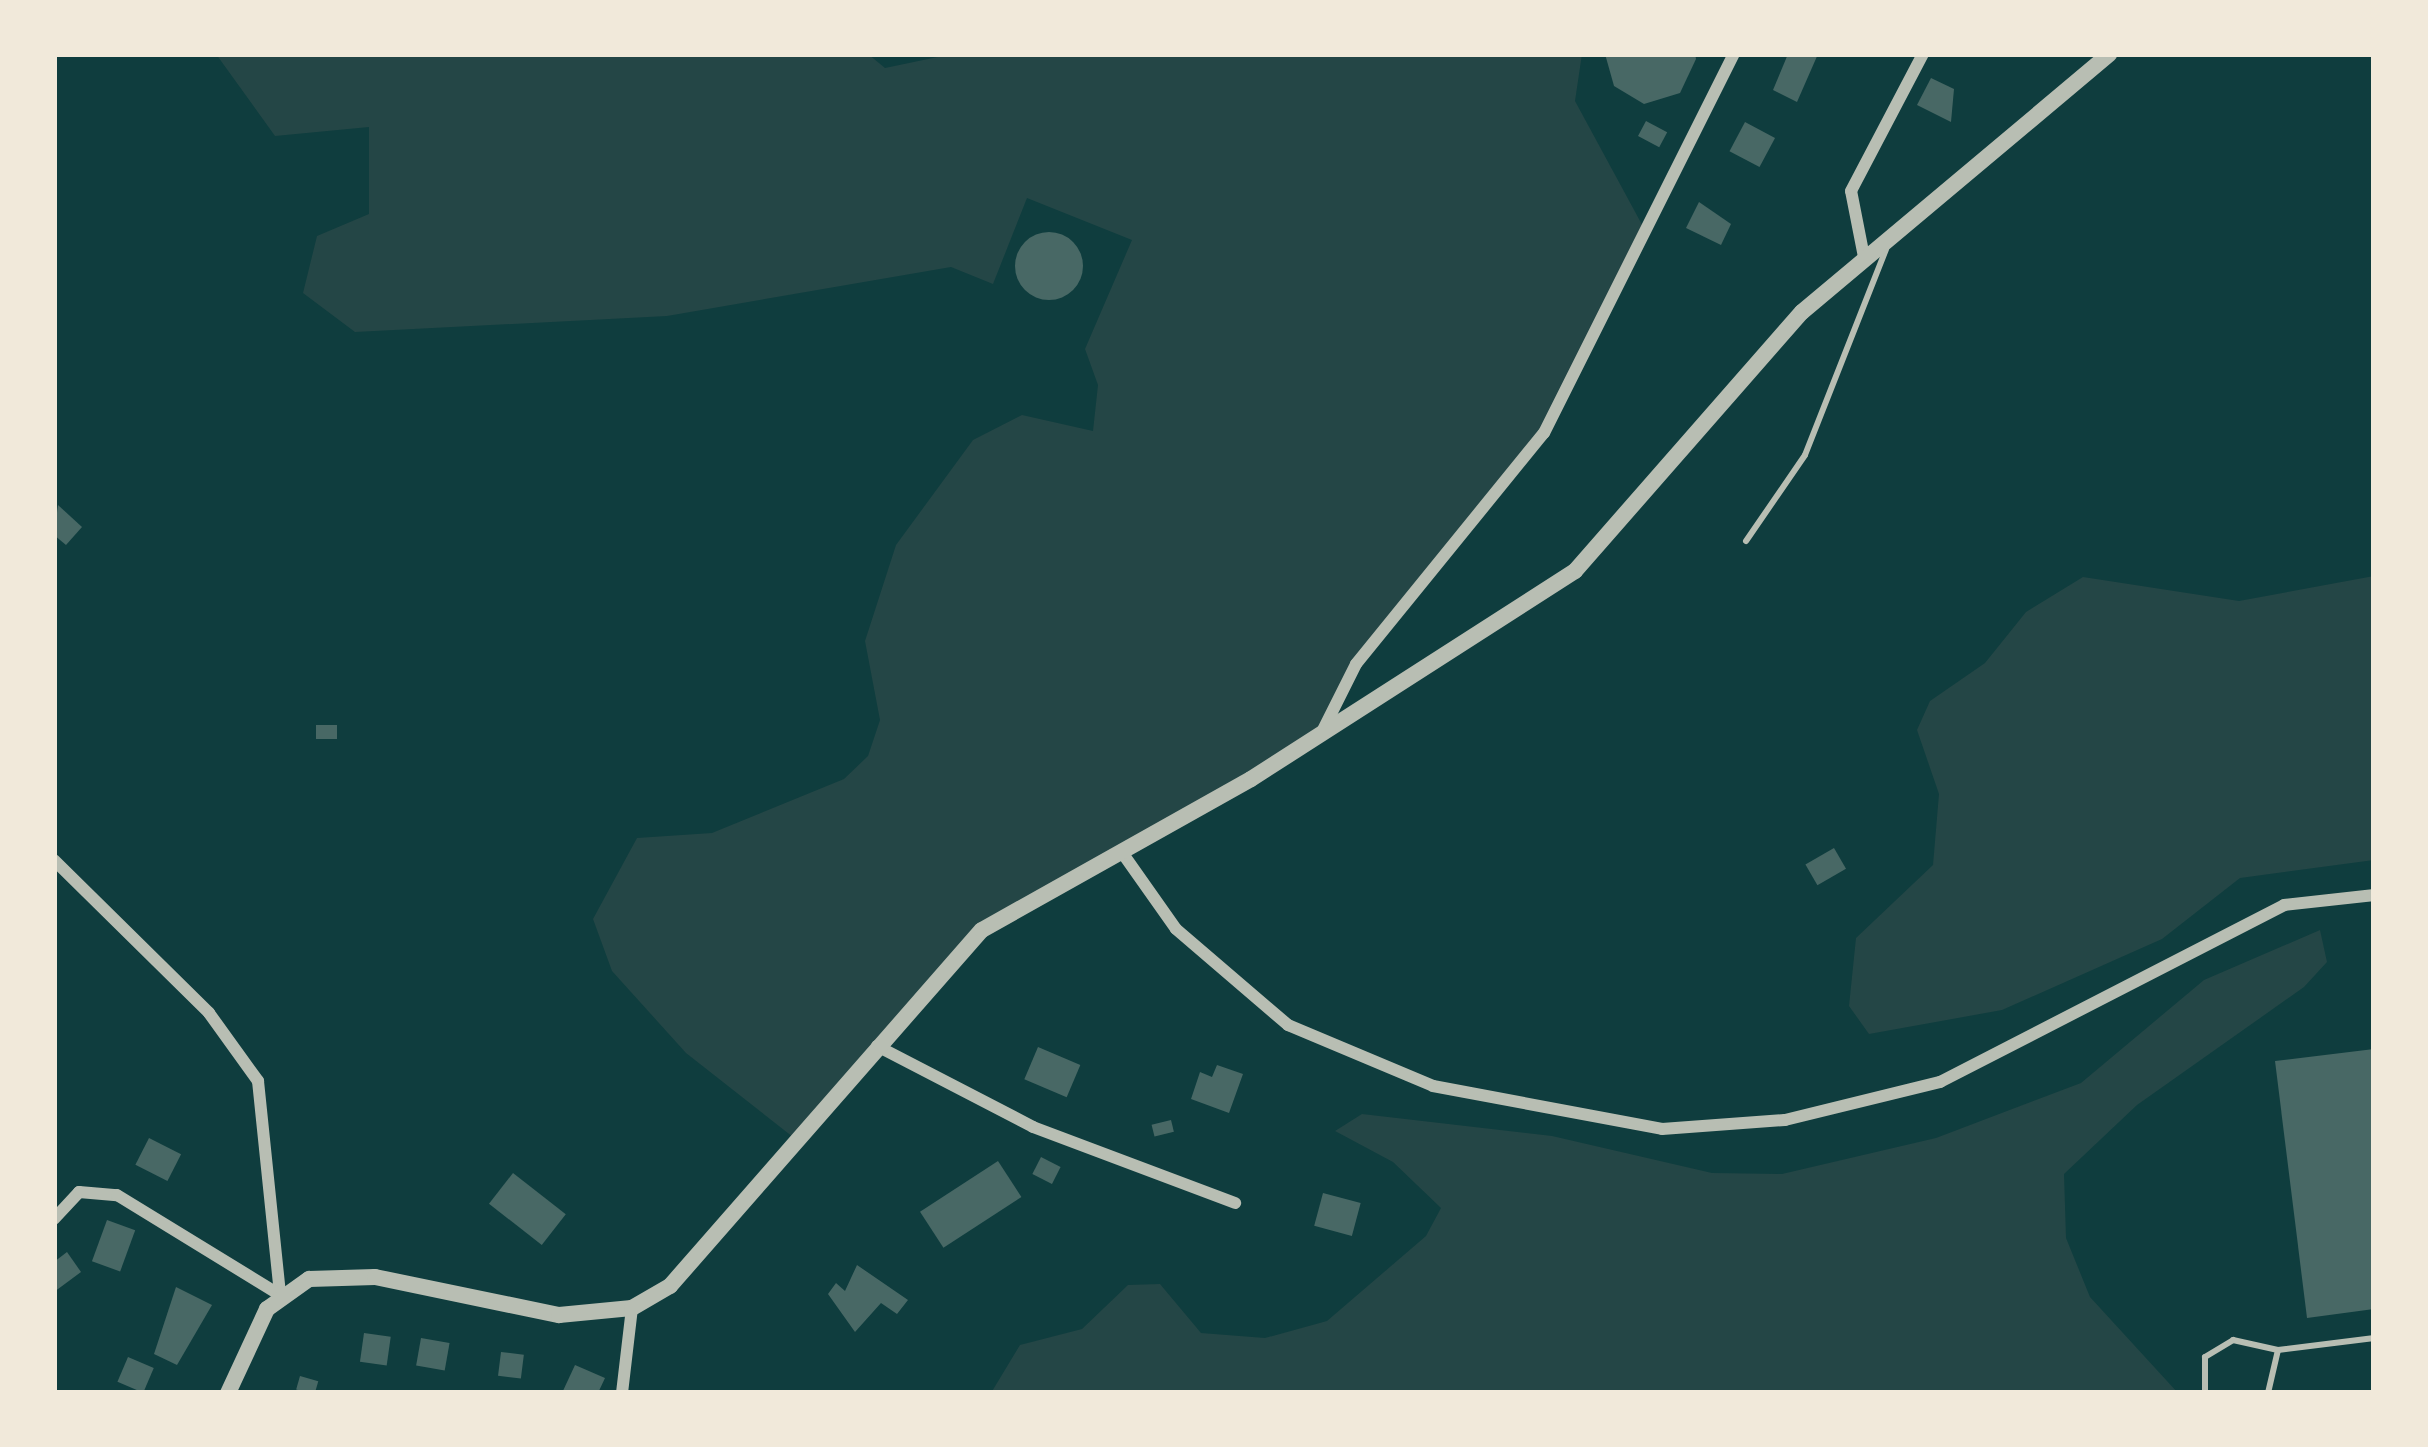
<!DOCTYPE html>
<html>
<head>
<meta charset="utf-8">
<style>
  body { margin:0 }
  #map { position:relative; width:2428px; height:1447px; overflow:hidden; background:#0f3d3e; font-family:"Crimson Pro",serif }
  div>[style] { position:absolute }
  .green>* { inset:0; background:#244646 }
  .building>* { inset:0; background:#486865; transform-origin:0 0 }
  .round { border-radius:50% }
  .service>* { height:6px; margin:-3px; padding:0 3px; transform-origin:3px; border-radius:3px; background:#b8beb3 }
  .minor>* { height:12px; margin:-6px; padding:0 6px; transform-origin:6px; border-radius:6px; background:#b8beb3 }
  .tertiary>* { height:16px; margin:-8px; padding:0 8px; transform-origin:8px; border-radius:8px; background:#b8beb3 }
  span { translate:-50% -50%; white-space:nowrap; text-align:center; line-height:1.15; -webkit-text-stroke:9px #f1e9da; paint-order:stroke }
  .frame { position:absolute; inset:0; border:57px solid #f1e9da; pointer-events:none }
</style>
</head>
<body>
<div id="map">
  <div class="green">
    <i style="clip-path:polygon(216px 54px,868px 54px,885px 68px,952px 54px,1582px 54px,1575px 101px,1646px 232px,1518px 473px,1377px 637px,1320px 736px,1003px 913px,798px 1141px,686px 1053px,612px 971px,593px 919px,637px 838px,712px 833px,844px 779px,868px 756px,880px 720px,865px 641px,896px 545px,973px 440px,1022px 415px,1093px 431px,1098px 385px,1085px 349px,1132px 240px,1027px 198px,993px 284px,951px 267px,667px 316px,355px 332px,303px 293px,317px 236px,369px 214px,369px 127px,275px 136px)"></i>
    <i style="clip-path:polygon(2374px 576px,2374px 860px,2240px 878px,2162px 939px,2002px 1010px,1869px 1034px,1849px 1006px,1856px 938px,1933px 865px,1939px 794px,1917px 730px,1930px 701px,1985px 663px,2026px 612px,2083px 577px,2239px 601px)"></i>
    <i style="clip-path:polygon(2320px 930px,2327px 962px,2304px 987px,2137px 1105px,2064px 1174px,2066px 1238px,2090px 1297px,2178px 1393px,991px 1393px,1020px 1345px,1082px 1329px,1128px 1285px,1160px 1284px,1201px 1333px,1265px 1338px,1327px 1321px,1426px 1236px,1441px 1208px,1393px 1162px,1335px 1131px,1362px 1114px,1552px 1136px,1712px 1173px,1782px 1174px,1936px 1138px,2081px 1083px,2204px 980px)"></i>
  </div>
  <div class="building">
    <i style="clip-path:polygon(1605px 54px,1695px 54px,1696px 59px,1680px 93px,1644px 104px,1614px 86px)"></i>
    <i style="clip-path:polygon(1788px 54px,1818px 54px,1797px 102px,1773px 90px)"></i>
    <i style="clip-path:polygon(1931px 78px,1954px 89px,1951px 122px,1917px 105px)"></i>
    <i style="left:1646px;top:121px;width:24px;height:17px;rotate:28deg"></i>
    <i style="left:1745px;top:122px;width:34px;height:33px;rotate:28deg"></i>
    <i style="clip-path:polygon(1699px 202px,1731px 224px,1721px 245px,1686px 228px)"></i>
    <i class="round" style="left:1015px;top:232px;width:68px;height:68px"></i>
    <i style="clip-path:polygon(58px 505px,82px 527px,66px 545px,54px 535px)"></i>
    <i style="left:316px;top:725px;width:21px;height:14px"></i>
    <i style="left:1834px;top:848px;width:24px;height:33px;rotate:60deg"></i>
    <i style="left:1038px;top:1047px;width:46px;height:35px;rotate:23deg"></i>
    <i style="clip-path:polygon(2374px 1049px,2374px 1309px,2307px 1318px,2275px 1061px)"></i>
    <i style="clip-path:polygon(1217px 1065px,1243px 1074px,1229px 1113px,1191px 1099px,1200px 1072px,1212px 1077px)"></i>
    <i style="left:1171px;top:1120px;width:12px;height:20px;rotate:76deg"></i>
    <i style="left:149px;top:1138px;width:36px;height:30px;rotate:27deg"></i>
    <i style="left:1041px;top:1157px;width:22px;height:19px;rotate:27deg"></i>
    <i style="left:998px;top:1161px;width:43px;height:93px;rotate:57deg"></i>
    <i style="left:513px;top:1173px;width:67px;height:39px;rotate:38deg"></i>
    <i style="left:1323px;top:1193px;width:39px;height:34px;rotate:15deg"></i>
    <i style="left:107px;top:1220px;width:30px;height:44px;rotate:20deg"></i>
    <i style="clip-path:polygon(67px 1252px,81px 1272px,54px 1292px,54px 1262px)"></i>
    <i style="clip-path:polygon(857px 1265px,908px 1300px,897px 1314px,881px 1303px,855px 1332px,828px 1294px,836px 1283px,845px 1291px)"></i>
    <i style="clip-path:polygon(176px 1287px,212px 1305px,177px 1365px,154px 1354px)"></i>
    <i style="left:364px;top:1333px;width:27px;height:29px;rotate:8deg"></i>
    <i style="left:421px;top:1338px;width:29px;height:28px;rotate:10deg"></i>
    <i style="left:501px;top:1352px;width:23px;height:24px;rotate:7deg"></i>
    <i style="left:128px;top:1357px;width:28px;height:27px;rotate:23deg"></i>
    <i style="clip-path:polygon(575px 1365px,605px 1378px,598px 1393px,562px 1393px)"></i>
    <i style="left:300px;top:1376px;width:19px;height:14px;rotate:16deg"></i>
  </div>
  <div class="service">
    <i style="left:1746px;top:541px;width:104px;rotate:-55.5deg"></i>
    <i style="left:1805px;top:455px;width:221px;rotate:-68.5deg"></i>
    <i style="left:2205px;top:1393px;width:36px;rotate:-90deg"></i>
    <i style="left:2205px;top:1357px;width:33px;rotate:-31deg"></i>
    <i style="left:2233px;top:1340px;width:46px;rotate:12.5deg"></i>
    <i style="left:2278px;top:1350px;width:97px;rotate:-7.1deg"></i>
    <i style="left:2268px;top:1393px;width:44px;rotate:-76.9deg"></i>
  </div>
  <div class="minor">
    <i style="left:1864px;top:257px;width:67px;rotate:-101.1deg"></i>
    <i style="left:1851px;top:191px;width:155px;rotate:-62.3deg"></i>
    <i style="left:1323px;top:730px;width:74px;rotate:-63.4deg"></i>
    <i style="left:1356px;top:664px;width:298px;rotate:-50.9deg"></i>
    <i style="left:1544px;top:433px;width:424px;rotate:-63.4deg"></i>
    <i style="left:1121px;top:851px;width:95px;rotate:54.8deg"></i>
    <i style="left:1176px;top:929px;width:148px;rotate:40.6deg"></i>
    <i style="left:1288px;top:1025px;width:157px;rotate:22.8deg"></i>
    <i style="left:1433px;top:1086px;width:233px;rotate:10.6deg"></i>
    <i style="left:1662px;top:1129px;width:123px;rotate:-4.2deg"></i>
    <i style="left:1785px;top:1120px;width:160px;rotate:-13.8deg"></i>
    <i style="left:1940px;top:1082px;width:387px;rotate:-27.2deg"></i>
    <i style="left:2284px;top:905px;width:91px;rotate:-6.3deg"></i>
    <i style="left:54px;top:860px;width:218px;rotate:44.6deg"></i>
    <i style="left:209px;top:1013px;width:84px;rotate:54.2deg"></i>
    <i style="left:258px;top:1081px;width:215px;rotate:84.1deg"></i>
    <i style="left:877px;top:1046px;width:176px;rotate:27.4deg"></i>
    <i style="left:1033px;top:1127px;width:216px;rotate:20.6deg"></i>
    <i style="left:54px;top:1219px;width:37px;rotate:-47deg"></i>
    <i style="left:79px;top:1192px;width:38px;rotate:5deg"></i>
    <i style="left:117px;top:1195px;width:191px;rotate:31.5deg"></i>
    <i style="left:622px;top:1393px;width:86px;rotate:-83.3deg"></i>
  </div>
  <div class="tertiary">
    <i style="left:228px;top:1393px;width:93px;rotate:-65.1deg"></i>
    <i style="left:267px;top:1309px;width:52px;rotate:-35.5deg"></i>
    <i style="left:309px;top:1279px;width:66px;rotate:-1.7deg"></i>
    <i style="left:375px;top:1277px;width:188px;rotate:11.7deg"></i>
    <i style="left:559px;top:1315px;width:73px;rotate:-5.5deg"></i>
    <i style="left:632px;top:1308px;width:44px;rotate:-30.1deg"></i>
    <i style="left:670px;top:1286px;width:473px;rotate:-48.8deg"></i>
    <i style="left:982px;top:930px;width:308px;rotate:-29.3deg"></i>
    <i style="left:1251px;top:779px;width:385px;rotate:-32.7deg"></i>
    <i style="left:1575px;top:571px;width:344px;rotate:-48.8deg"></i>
    <i style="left:1802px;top:312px;width:401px;rotate:-40deg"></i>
  </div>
  <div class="frame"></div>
</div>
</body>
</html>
